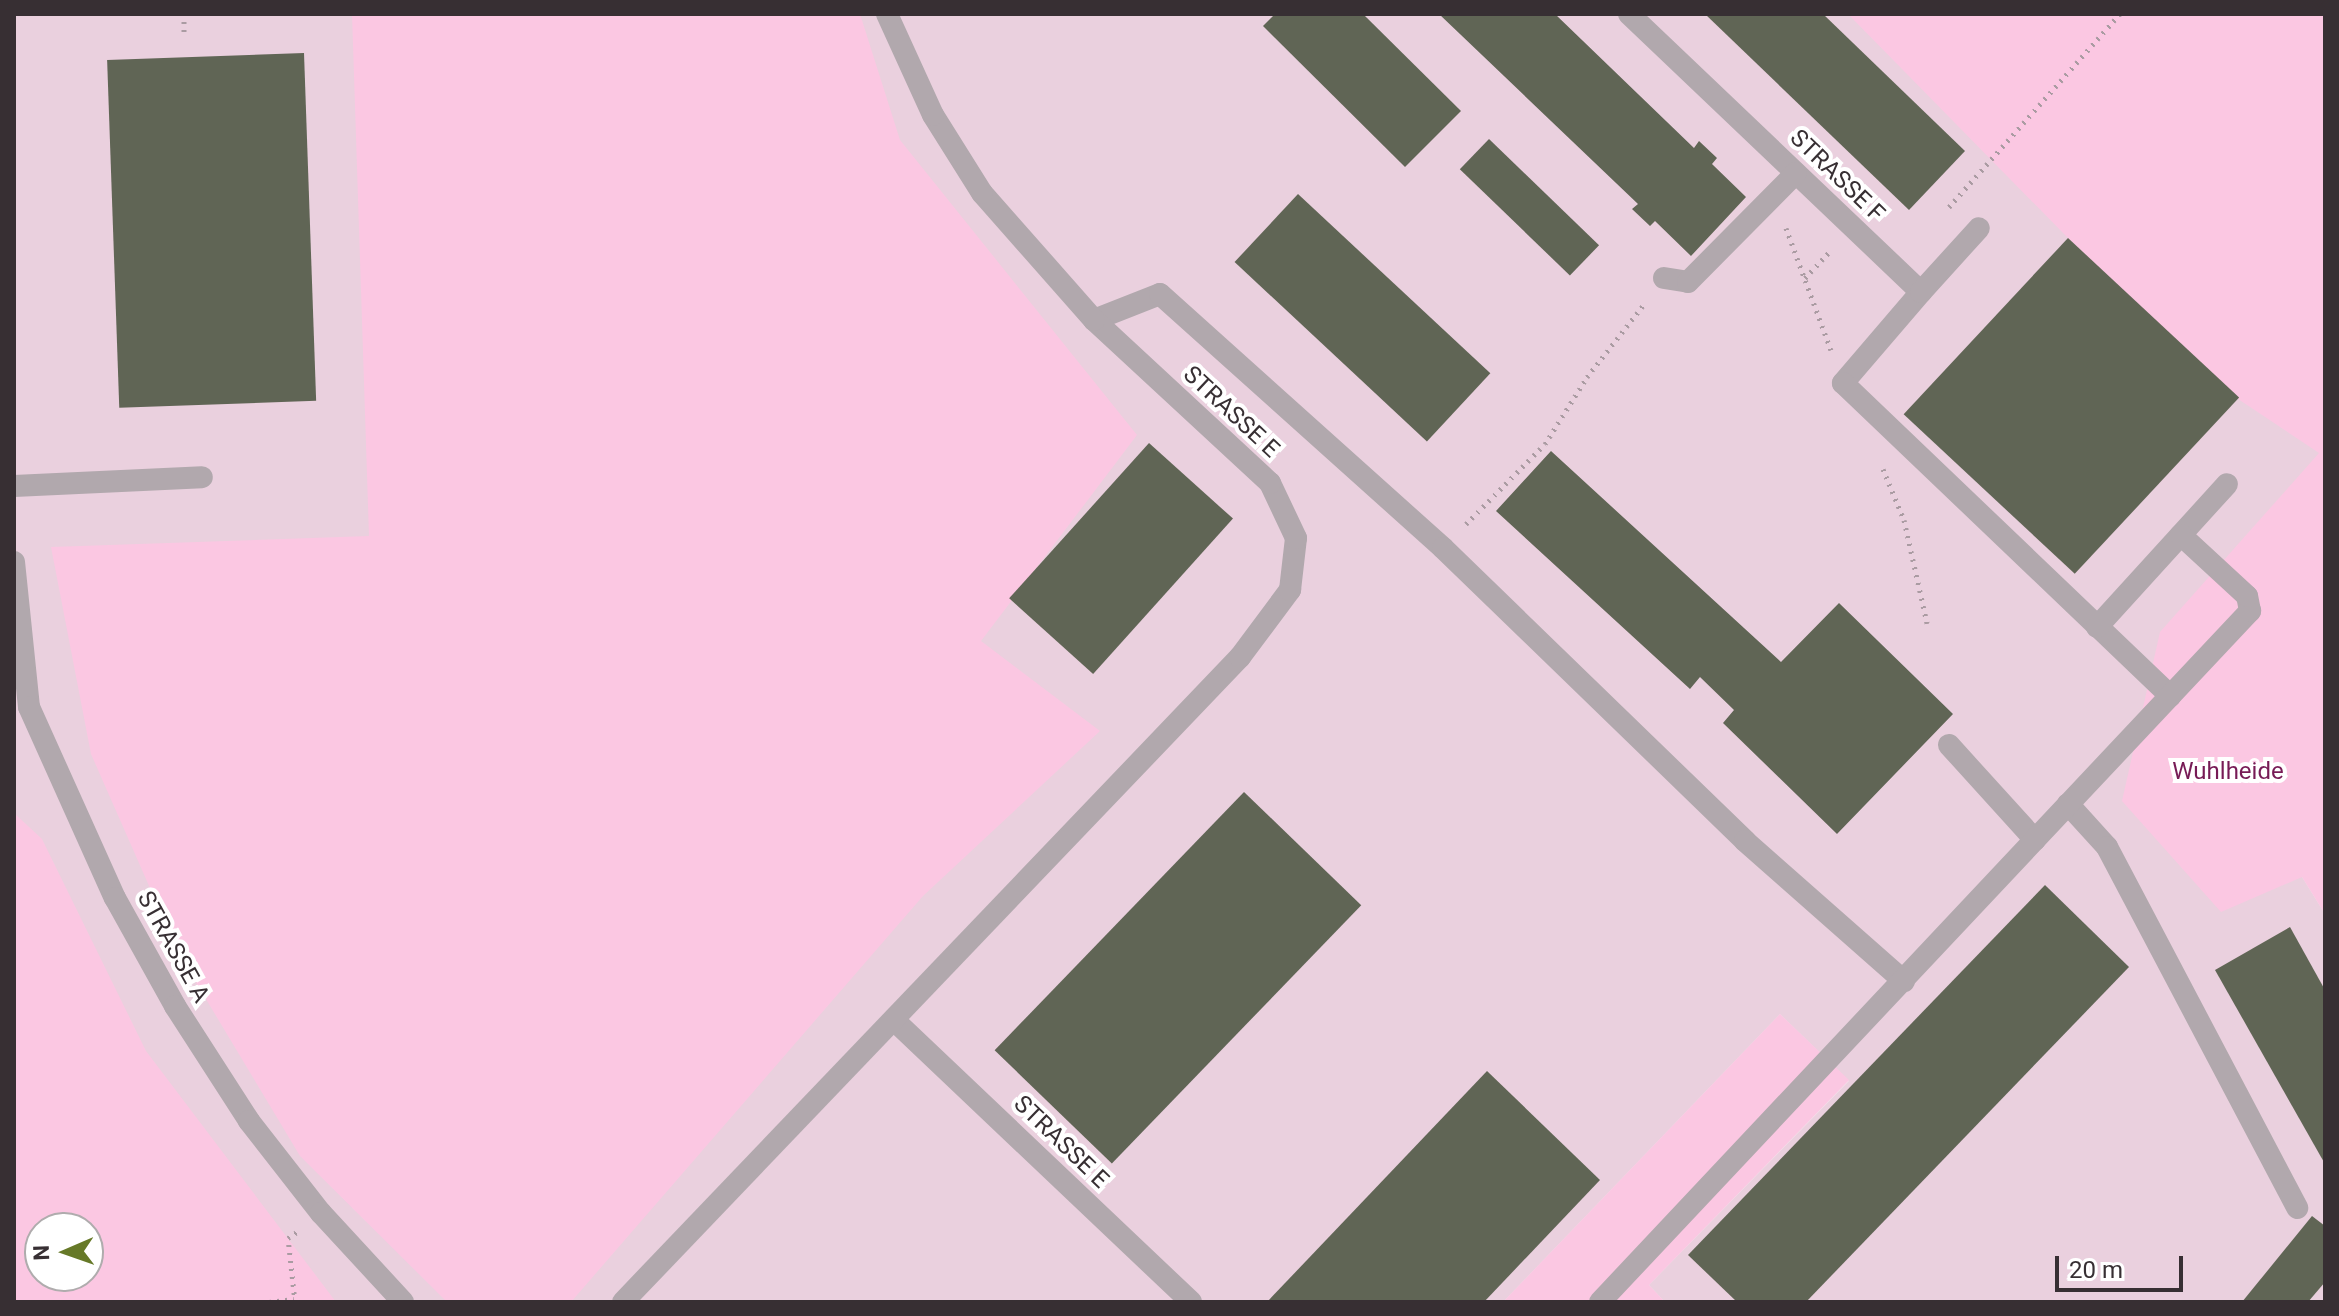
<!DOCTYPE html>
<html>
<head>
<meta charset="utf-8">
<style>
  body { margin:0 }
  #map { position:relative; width:2339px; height:1316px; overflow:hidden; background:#f3dfe9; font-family:Roboto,sans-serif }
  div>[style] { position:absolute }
  .built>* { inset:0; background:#ead0de }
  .green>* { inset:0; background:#fbc7e2 }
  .building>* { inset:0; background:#606555; transform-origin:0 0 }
  .path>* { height:5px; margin-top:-2.5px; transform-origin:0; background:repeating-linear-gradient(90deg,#aa9ba2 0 2px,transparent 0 8px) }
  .service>* { height:22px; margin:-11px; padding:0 11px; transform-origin:11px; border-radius:11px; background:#b1a8ad }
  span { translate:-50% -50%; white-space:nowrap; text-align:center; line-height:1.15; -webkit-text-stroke:8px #fff; paint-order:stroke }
  .street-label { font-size:24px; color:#372f33 }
  .park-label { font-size:24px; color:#771b56 }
  .frame { position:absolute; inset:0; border:16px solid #372f33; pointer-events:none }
  .north { position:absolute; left:24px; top:1212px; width:80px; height:80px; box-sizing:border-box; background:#fff; border:2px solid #afacad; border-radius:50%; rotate:268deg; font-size:22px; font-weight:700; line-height:32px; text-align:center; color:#372f33 }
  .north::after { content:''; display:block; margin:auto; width:28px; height:36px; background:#667928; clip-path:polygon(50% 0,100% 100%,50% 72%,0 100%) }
  .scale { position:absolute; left:2055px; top:1256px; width:128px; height:36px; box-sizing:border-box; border:4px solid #372f33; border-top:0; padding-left:10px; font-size:24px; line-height:28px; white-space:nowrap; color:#372f33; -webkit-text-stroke:6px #fff; paint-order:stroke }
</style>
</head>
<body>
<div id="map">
  <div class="built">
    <i style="clip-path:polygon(evenodd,14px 14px,2325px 14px,2325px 447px,2302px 877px,2325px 914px,2325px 1302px,1665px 1302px,1649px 1285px,1849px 1081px,1780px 1014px,1503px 1302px,14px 1302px,14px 14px,40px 1228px,88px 1228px,88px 1276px,40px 1276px,40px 1228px)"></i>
  </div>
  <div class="green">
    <i style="clip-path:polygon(352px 14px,860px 14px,900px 140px,1137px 435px,981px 641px,1100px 731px,923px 896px,571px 1302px,447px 1302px,300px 1156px,179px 954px,91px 754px,51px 547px,369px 536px)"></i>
    <i style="clip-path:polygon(1848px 14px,2325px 14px,2325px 914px,2302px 877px,2221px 912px,2122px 801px,2160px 632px,2319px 453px,2238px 399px,2068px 238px)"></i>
    <i style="clip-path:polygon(evenodd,14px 813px,42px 839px,146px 1051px,336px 1302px,14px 1302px,14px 813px,88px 1228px,88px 1276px,40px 1276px,40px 1228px,88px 1228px)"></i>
    <i style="clip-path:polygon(1780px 1014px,1849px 1080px,1649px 1285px,1665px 1302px,1503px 1302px)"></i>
  </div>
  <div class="building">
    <i style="clip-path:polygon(1275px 14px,1363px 14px,1461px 111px,1405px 167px,1263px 26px)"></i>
    <i style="clip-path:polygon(1439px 14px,1555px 14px,1694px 148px,1699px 141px,1717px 158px,1712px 164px,1746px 197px,1691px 256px,1655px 221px,1650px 226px,1632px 209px,1638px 204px)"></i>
    <i style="clip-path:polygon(1705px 14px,1823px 14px,1965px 151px,1909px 210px)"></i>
    <i style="left:304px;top:53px;width:348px;height:197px;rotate:88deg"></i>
    <i style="left:1489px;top:139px;width:153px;height:42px;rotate:44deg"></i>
    <i style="left:1298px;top:194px;width:263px;height:93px;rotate:43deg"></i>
    <i style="left:2068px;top:238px;width:234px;height:241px;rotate:43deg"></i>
    <i style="left:1149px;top:443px;width:113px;height:209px;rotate:42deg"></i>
    <i style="clip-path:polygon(1551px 451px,1781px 662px,1839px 603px,1953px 714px,1837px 834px,1723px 723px,1734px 710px,1700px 677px,1690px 689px,1496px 511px)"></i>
    <i style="left:1244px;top:792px;width:163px;height:359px;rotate:44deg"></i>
    <i style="clip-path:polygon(2045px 885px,2129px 967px,1806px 1302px,1737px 1302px,1688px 1255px)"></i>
    <i style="clip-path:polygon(2290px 927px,2325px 990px,2325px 1164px,2215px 970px)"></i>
    <i style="clip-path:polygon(1487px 1071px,1600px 1180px,1484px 1302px,1267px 1302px)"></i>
    <i style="clip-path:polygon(2312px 1216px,2325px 1226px,2325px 1282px,2308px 1302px,2242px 1302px)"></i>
  </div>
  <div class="path">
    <i style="left:184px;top:14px;width:20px;rotate:90deg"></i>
    <i style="left:1949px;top:207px;width:258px;rotate:-48.5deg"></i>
    <i style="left:1786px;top:228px;width:130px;rotate:69.8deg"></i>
    <i style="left:1805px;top:278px;width:37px;rotate:-47deg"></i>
    <i style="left:1883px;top:469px;width:55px;rotate:67.6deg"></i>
    <i style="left:1904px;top:520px;width:106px;rotate:77.4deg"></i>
    <i style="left:1466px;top:524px;width:112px;rotate:-45.4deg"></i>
    <i style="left:1545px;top:444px;width:79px;rotate:-57.9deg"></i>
    <i style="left:1587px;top:377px;width:94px;rotate:-51.9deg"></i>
    <i style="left:269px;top:1302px;width:25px;rotate:-7deg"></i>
    <i style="left:295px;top:1302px;width:64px;rotate:-96.2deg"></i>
    <i style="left:288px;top:1238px;width:11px;rotate:-34deg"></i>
  </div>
  <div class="service">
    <i style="left:1629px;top:14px;width:403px;rotate:43.6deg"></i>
    <i style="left:1921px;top:292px;width:120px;rotate:130.6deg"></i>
    <i style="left:1843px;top:383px;width:453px;rotate:43.7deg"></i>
    <i style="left:1664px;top:278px;width:24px;rotate:9deg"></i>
    <i style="left:1688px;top:282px;width:153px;rotate:-45.3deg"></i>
    <i style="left:1921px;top:292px;width:86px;rotate:-47.8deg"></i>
    <i style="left:1094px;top:320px;width:71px;rotate:-21.5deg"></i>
    <i style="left:1160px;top:294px;width:380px;rotate:41.9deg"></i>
    <i style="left:1443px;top:548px;width:421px;rotate:44.1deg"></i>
    <i style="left:1745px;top:841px;width:212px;rotate:41.4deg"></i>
    <i style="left:14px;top:486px;width:188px;rotate:-2.7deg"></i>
    <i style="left:14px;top:562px;width:146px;rotate:84.1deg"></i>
    <i style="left:29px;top:707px;width:209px;rotate:65.8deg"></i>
    <i style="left:115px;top:898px;width:124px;rotate:60.9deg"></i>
    <i style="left:175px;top:1006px;width:137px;rotate:57.2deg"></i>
    <i style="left:249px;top:1121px;width:117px;rotate:52deg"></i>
    <i style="left:321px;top:1213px;width:121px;rotate:47.3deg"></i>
    <i style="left:2097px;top:627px;width:193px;rotate:-47.7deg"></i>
    <i style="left:1949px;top:745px;width:128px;rotate:47.8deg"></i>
    <i style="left:2068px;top:804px;width:58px;rotate:47.8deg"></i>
    <i style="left:2107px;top:847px;width:408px;rotate:62.2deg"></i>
    <i style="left:895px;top:1021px;width:408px;rotate:43.5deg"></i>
    <i style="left:623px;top:1302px;width:893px;rotate:-46.27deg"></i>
    <i style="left:1240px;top:657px;width:84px;rotate:-53.3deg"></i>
    <i style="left:1290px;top:590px;width:52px;rotate:-83.4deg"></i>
    <i style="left:1296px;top:538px;width:61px;rotate:-115.3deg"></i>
    <i style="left:1270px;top:483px;width:240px;rotate:-137.2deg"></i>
    <i style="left:1094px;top:320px;width:169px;rotate:-131.4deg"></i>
    <i style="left:982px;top:193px;width:92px;rotate:-122.1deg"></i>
    <i style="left:933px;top:115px;width:111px;rotate:-114.5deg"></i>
    <i style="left:1600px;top:1302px;width:949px;rotate:-46.75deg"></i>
    <i style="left:2250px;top:611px;width:15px;rotate:-101deg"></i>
    <i style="left:2247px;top:596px;width:90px;rotate:-137.3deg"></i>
  </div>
  <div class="street-label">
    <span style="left:1837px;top:176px;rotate:44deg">STRASSE F</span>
    <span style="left:1231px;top:412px;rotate:43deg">STRASSE E</span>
    <span style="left:173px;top:947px;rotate:61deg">STRASSE A</span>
    <span style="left:1061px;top:1142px;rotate:44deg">STRASSE E</span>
  </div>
  <div class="park-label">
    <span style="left:2228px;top:772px">Wuhlheide</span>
  </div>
  <div class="frame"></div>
  <div class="north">N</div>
  <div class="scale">20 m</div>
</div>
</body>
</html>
